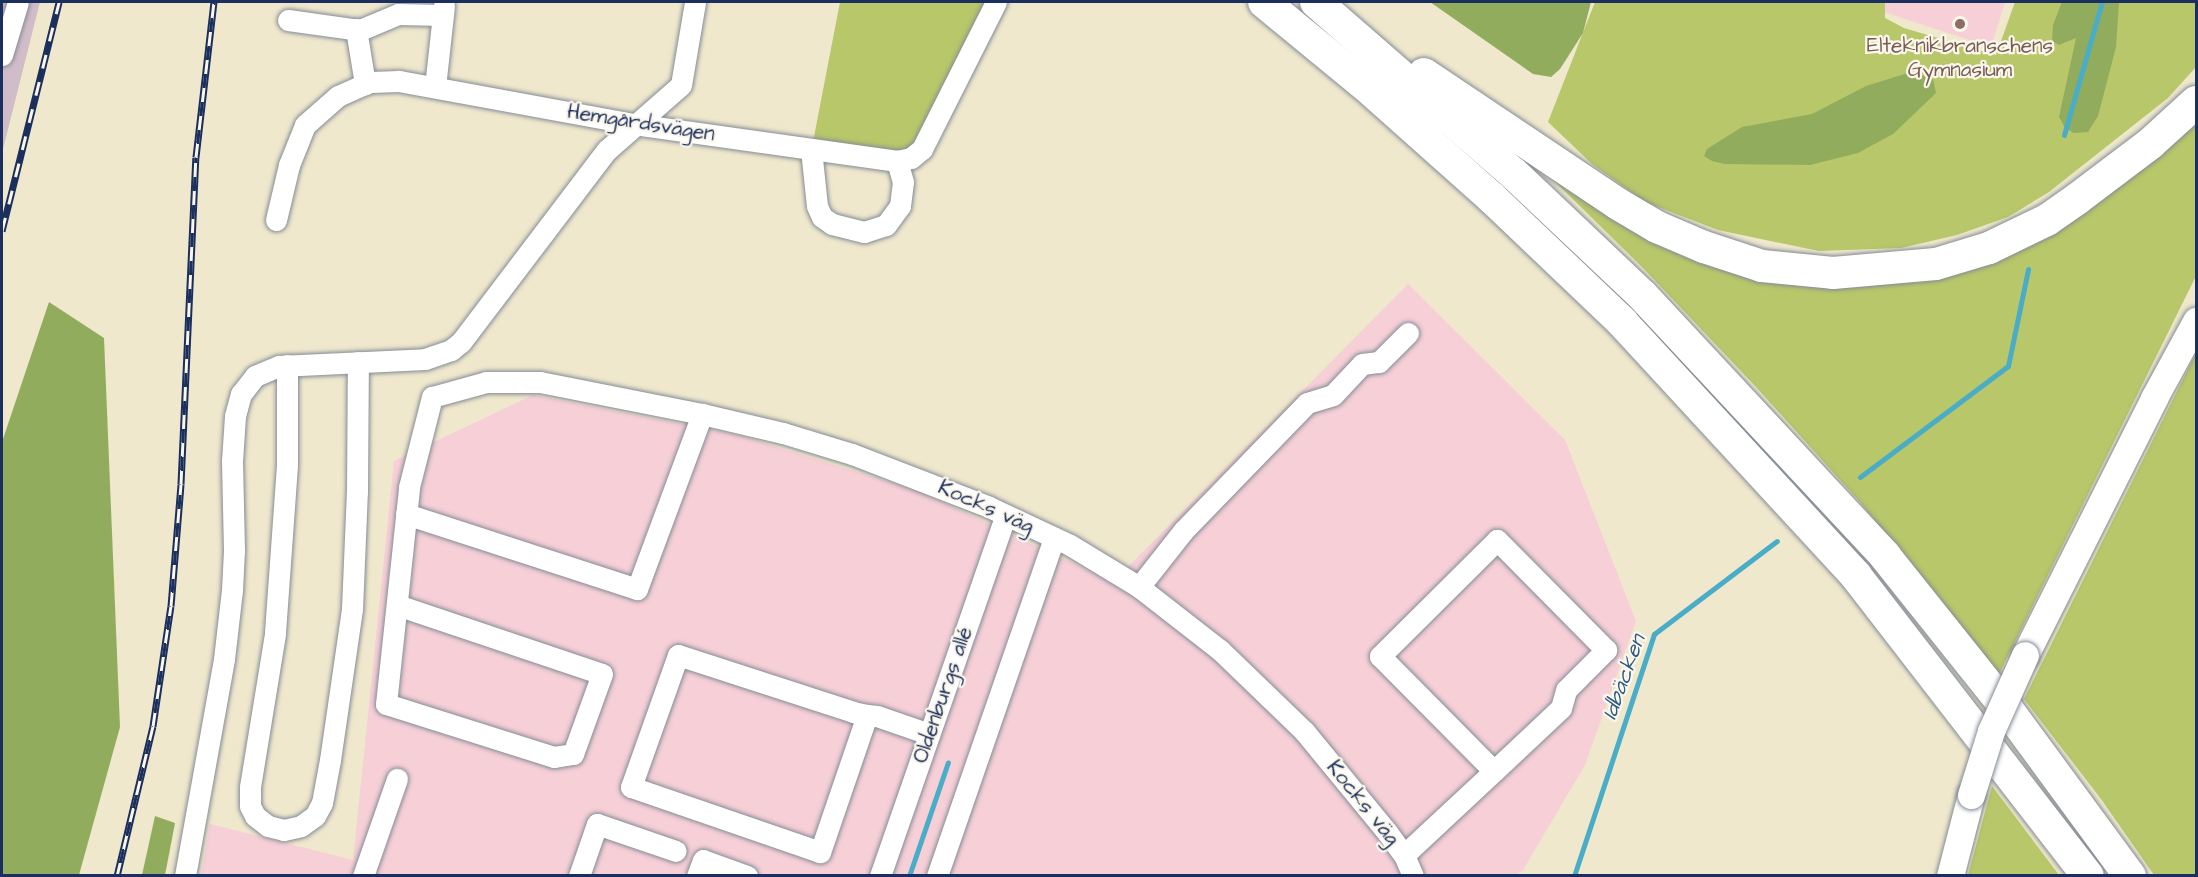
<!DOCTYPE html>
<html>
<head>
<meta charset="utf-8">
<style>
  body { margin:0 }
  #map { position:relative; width:2198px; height:877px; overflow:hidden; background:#efe8cd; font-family:"Architects Daughter",sans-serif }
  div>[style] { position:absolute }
  .built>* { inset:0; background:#f6cfd7 }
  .industrial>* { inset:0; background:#d1bdc9 }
  .green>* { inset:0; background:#b8c769 }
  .forest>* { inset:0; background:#92ac5d }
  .stream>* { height:5px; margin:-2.5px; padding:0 2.5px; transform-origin:2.5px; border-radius:2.5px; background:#49adc8 }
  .roads { filter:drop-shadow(0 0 2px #858c96) drop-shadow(0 0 2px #858c96) }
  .minor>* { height:21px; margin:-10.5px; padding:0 10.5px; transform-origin:10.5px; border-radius:10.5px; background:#fff }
  .major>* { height:27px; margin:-13.5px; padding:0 13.5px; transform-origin:13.5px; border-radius:13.5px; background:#fff }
  .highway>* { height:32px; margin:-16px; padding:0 16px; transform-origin:16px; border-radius:16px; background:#fff }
  .rail>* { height:7px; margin-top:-3.5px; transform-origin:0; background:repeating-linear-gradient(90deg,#fbf7ec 0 14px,#1b2f5e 0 28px); box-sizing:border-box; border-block:2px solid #1b2f5e }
  .bridges { filter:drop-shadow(0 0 2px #858c96) drop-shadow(0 0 2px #858c96) }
  .major-bridge>* { height:27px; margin:-13.5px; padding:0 13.5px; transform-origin:13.5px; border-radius:13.5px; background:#fff }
  .dots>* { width:16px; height:16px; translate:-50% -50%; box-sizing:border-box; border:3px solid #fbf7ec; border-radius:50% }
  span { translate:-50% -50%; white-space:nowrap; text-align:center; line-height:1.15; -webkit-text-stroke:4.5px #fbf7ec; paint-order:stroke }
  .education-label { font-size:21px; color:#785e54 }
  .street-label { font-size:21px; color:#1b2f5e }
  .water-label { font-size:22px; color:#2b5b83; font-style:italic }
  .frame { position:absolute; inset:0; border:3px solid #1b2f5e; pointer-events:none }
</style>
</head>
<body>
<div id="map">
  <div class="built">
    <i style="clip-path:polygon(1853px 2px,2005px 2px,1991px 47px)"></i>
    <i style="clip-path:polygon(1408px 284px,1565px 440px,1636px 621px,1585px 765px,1523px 870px,1516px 875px,201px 876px,210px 824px,353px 860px,394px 461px,533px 395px,738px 435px,921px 492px,1113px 582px)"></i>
  </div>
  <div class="industrial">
    <i style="clip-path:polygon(2px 2px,40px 2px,2px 153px)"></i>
  </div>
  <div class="green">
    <i style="clip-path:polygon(840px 2px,991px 2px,919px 144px,904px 156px,813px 142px)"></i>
    <i style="clip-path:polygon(1595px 2px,1885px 2px,1885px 18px,1904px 28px,1996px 55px,2015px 2px,2196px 2px,2196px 67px,2168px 98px,2049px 192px,2008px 217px,1957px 235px,1901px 248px,1819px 251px,1718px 230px,1645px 202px,1592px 164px,1548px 122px)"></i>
    <i style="clip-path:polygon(2196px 118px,2196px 276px,1999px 674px,1859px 501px,1756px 387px,1644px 269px,1534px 161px,1708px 259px,1941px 273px)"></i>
    <i style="clip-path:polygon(2196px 353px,2196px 875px,2154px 875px,2101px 799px,2024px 699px)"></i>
    <i style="clip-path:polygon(1992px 786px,2059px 875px,1968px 875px)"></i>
  </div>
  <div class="forest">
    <i style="clip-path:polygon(1430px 2px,1591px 2px,1583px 33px,1560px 69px,1551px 77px,1533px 74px)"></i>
    <i style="clip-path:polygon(2062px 2px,2119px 2px,2116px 47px,2098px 116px,2088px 132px,2074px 133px,2065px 128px,2059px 117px,2076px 38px,2059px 45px,2052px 41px,2053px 25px)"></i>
    <i style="clip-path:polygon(1911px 72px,1933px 79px,1936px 93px,1893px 134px,1858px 153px,1810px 165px,1725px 164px,1712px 161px,1704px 156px,1707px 149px,1742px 127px,1812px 114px,1866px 86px)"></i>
    <i style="clip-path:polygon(49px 302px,104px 338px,120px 727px,79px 875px,2px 875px,2px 442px)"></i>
    <i style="clip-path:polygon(155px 816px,175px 823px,165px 875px,142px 875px)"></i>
  </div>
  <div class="stream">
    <i style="left:2064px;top:135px;width:138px;rotate:-74.1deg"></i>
    <i style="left:1860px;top:477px;width:185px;rotate:-36.9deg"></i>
    <i style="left:2008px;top:366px;width:99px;rotate:-78.3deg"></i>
    <i style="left:909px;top:876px;width:120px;rotate:-71.1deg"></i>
    <i style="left:1574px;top:876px;width:255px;rotate:-71.7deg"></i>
    <i style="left:1654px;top:634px;width:154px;rotate:-37.1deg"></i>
  </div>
  <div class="roads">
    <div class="minor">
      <i style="left:288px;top:20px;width:73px;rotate:7.9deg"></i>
      <i style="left:360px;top:30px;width:41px;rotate:-22.8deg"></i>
      <i style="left:398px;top:14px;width:44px;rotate:1.3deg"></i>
      <i style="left:356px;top:29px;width:56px;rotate:80.7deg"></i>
      <i style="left:2px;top:55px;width:55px;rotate:-73.2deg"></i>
      <i style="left:435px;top:87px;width:82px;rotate:-83.7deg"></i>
      <i style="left:811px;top:149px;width:57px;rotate:84deg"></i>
      <i style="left:817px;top:206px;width:12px;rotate:66deg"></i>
      <i style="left:822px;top:217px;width:12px;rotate:35deg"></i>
      <i style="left:832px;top:224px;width:33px;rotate:14deg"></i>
      <i style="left:864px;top:232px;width:23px;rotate:-18deg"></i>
      <i style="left:886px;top:225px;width:24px;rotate:-54deg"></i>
      <i style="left:900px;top:206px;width:24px;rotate:-83deg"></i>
      <i style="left:903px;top:182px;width:22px;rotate:-106deg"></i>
      <i style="left:276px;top:220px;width:57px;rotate:-76.7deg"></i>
      <i style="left:289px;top:165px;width:43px;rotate:-68.2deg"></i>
      <i style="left:305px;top:125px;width:44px;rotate:-41.3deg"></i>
      <i style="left:338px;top:96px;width:35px;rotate:-24deg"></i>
      <i style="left:370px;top:82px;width:29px;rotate:-2deg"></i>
      <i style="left:399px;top:81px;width:239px;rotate:10.4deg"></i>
      <i style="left:634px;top:124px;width:266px;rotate:8deg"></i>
      <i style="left:897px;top:161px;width:14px;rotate:-12deg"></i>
      <i style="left:911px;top:158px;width:14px;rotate:-39deg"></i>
      <i style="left:922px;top:149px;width:165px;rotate:-63.3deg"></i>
      <i style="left:287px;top:365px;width:100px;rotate:90deg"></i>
      <i style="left:287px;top:465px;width:169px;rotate:94.1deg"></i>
      <i style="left:275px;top:634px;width:155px;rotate:99.3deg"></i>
      <i style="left:250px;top:787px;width:19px;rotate:90deg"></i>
      <i style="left:250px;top:806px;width:11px;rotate:63deg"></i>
      <i style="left:255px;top:816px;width:16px;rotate:38deg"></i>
      <i style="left:268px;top:826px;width:16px;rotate:14deg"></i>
      <i style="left:284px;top:830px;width:17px;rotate:-13deg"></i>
      <i style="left:301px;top:826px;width:17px;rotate:-36deg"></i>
      <i style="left:315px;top:816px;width:15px;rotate:-62deg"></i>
      <i style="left:322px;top:803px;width:44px;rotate:-79.5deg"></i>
      <i style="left:330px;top:760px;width:153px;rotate:-81.7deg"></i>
      <i style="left:352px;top:609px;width:117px;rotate:-87.6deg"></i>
      <i style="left:357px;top:492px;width:130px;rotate:-89.6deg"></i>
      <i style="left:406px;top:514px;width:243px;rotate:18deg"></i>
      <i style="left:637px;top:589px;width:187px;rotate:-69.6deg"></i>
      <i style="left:1139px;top:587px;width:71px;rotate:-51.8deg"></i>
      <i style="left:1183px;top:531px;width:178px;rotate:-45.9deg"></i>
      <i style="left:1307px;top:403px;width:27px;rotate:-17deg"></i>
      <i style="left:1333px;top:395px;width:42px;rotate:-46.9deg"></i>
      <i style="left:1362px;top:364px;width:17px;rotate:-7deg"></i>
      <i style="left:1379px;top:362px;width:41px;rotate:-45deg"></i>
      <i style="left:397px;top:605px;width:216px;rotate:18.6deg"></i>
      <i style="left:602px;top:674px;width:85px;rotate:109.9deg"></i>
      <i style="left:573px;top:754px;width:19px;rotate:171deg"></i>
      <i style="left:554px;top:757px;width:176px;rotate:-162.5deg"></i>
      <i style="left:386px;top:704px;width:218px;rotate:-83.9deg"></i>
      <i style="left:409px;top:487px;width:93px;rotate:-75.7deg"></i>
      <i style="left:432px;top:397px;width:56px;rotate:-15.5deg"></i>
      <i style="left:486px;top:382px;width:54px"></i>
      <i style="left:540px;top:382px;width:165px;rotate:11.2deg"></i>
      <i style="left:702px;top:414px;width:83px;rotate:13.2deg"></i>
      <i style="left:783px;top:433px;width:72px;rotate:16.9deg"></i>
      <i style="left:852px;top:454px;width:147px;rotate:21.1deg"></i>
      <i style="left:989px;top:507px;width:89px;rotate:25.1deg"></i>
      <i style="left:1070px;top:545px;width:81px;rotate:31.3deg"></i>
      <i style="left:1139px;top:587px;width:103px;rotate:37.9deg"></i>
      <i style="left:1220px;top:650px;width:117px;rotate:44deg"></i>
      <i style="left:1304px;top:731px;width:131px;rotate:50.6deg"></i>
      <i style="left:1387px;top:832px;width:29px;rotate:54deg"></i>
      <i style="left:1404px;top:855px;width:23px;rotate:67deg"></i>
      <i style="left:867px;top:715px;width:145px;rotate:108.9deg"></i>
      <i style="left:820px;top:852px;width:200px;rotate:-161deg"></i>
      <i style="left:631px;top:787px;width:140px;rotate:-70.4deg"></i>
      <i style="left:678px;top:655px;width:184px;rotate:18deg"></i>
      <i style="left:853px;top:712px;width:14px;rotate:12deg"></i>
      <i style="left:867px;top:715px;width:10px;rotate:6deg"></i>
      <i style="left:877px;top:716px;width:55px;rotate:19.1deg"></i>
      <i style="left:1404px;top:855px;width:123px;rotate:-43deg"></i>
      <i style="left:1494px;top:771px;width:92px;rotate:-43.2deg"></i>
      <i style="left:1561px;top:708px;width:19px;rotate:-74deg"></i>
      <i style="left:1566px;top:690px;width:57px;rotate:-45deg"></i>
      <i style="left:1606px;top:650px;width:155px;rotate:-134.7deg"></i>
      <i style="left:1497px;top:540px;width:165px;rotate:135.2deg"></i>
      <i style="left:1380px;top:656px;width:162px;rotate:45.3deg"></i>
      <i style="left:185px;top:876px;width:220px;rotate:-79.8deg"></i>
      <i style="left:224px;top:659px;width:69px;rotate:-83.4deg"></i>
      <i style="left:232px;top:590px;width:40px;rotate:-87.1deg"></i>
      <i style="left:234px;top:550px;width:89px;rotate:-91.3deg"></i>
      <i style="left:232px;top:461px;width:45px;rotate:-86.2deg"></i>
      <i style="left:235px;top:416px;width:23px;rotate:-75deg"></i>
      <i style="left:241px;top:394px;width:23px;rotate:-52deg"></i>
      <i style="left:255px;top:376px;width:26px;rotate:-23deg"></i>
      <i style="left:279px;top:366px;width:146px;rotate:-2.7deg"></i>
      <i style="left:425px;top:359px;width:28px;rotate:-19deg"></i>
      <i style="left:451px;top:350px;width:13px;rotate:-39deg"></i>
      <i style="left:461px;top:342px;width:241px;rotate:-52.8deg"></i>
      <i style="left:607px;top:150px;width:98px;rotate:-41.3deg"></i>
      <i style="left:681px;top:85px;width:84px;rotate:-80.4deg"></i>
      <i style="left:363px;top:876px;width:103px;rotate:-70.7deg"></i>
      <i style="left:579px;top:876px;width:55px;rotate:-70.9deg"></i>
      <i style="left:597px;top:824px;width:83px;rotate:18.9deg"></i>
      <i style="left:697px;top:876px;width:17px;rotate:-69deg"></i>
      <i style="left:703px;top:860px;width:47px;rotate:20deg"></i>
      <i style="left:880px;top:876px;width:382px;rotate:-70.8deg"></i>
      <i style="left:937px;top:876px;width:358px;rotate:-70.9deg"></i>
    </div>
    <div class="major">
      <i style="left:2025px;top:655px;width:288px;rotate:-63.3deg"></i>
      <i style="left:2154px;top:398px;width:88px;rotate:-61.4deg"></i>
      <i style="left:1950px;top:876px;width:84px;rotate:-75.5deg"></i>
    </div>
    <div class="highway">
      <i style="left:1264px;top:2px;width:129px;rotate:39.4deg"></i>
      <i style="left:1364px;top:84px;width:171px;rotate:41.7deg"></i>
      <i style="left:1492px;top:198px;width:180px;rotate:43.6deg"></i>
      <i style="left:1622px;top:322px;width:345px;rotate:47.3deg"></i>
      <i style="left:1856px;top:576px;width:379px;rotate:52.3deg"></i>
      <i style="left:1316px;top:2px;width:261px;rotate:41deg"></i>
      <i style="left:1513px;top:173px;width:178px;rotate:43.4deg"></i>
      <i style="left:1642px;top:295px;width:357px;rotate:47deg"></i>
      <i style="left:1885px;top:556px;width:197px;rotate:51.4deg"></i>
      <i style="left:2008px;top:710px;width:206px;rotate:53.7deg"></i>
      <i style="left:1424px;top:74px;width:234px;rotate:33.8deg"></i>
      <i style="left:1618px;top:204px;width:45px;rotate:30.5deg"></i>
      <i style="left:1657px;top:227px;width:51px;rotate:23.1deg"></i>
      <i style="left:1704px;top:247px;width:61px;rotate:18.1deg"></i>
      <i style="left:1762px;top:266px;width:71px;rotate:5.6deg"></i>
      <i style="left:1833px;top:273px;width:103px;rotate:-5deg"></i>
      <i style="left:1936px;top:264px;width:55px;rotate:-16.8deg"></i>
      <i style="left:1989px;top:248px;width:64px;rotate:-25.8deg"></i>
      <i style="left:2047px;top:220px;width:37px;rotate:-35deg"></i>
      <i style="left:2077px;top:199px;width:93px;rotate:-37.1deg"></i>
      <i style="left:2151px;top:143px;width:61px;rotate:-42.3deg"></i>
    </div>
  </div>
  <div class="rail">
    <i style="left:2px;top:231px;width:236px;rotate:-76deg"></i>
    <i style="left:117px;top:876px;width:154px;rotate:-76.5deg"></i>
    <i style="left:153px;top:726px;width:121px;rotate:-81.5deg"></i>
    <i style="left:171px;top:606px;width:122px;rotate:-85.3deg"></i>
    <i style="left:181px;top:484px;width:327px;rotate:-87.4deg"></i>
    <i style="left:196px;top:157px;width:156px;rotate:-83.4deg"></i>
  </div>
  <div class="bridges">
    <div class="major-bridge">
      <i style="left:1971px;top:795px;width:67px;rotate:-72.6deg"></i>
      <i style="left:1991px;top:731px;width:83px;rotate:-65.9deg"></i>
    </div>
  </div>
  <div class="dots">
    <i style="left:1960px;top:24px;background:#8d6e63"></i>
  </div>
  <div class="education-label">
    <span style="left:1960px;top:58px">Elteknikbranschens<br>Gymnasium</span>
  </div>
  <div class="street-label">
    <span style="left:641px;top:123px;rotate:9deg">Hemgårdsvägen</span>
    <span style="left:986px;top:507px;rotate:24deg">Kocks väg</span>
    <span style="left:943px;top:695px;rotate:-71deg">Oldenburgs allé</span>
    <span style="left:1363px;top:803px;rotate:51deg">Kocks väg</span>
  </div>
  <div class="water-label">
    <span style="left:1624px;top:677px;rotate:-70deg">Idbäcken</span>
  </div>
  <div class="frame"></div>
</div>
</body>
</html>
